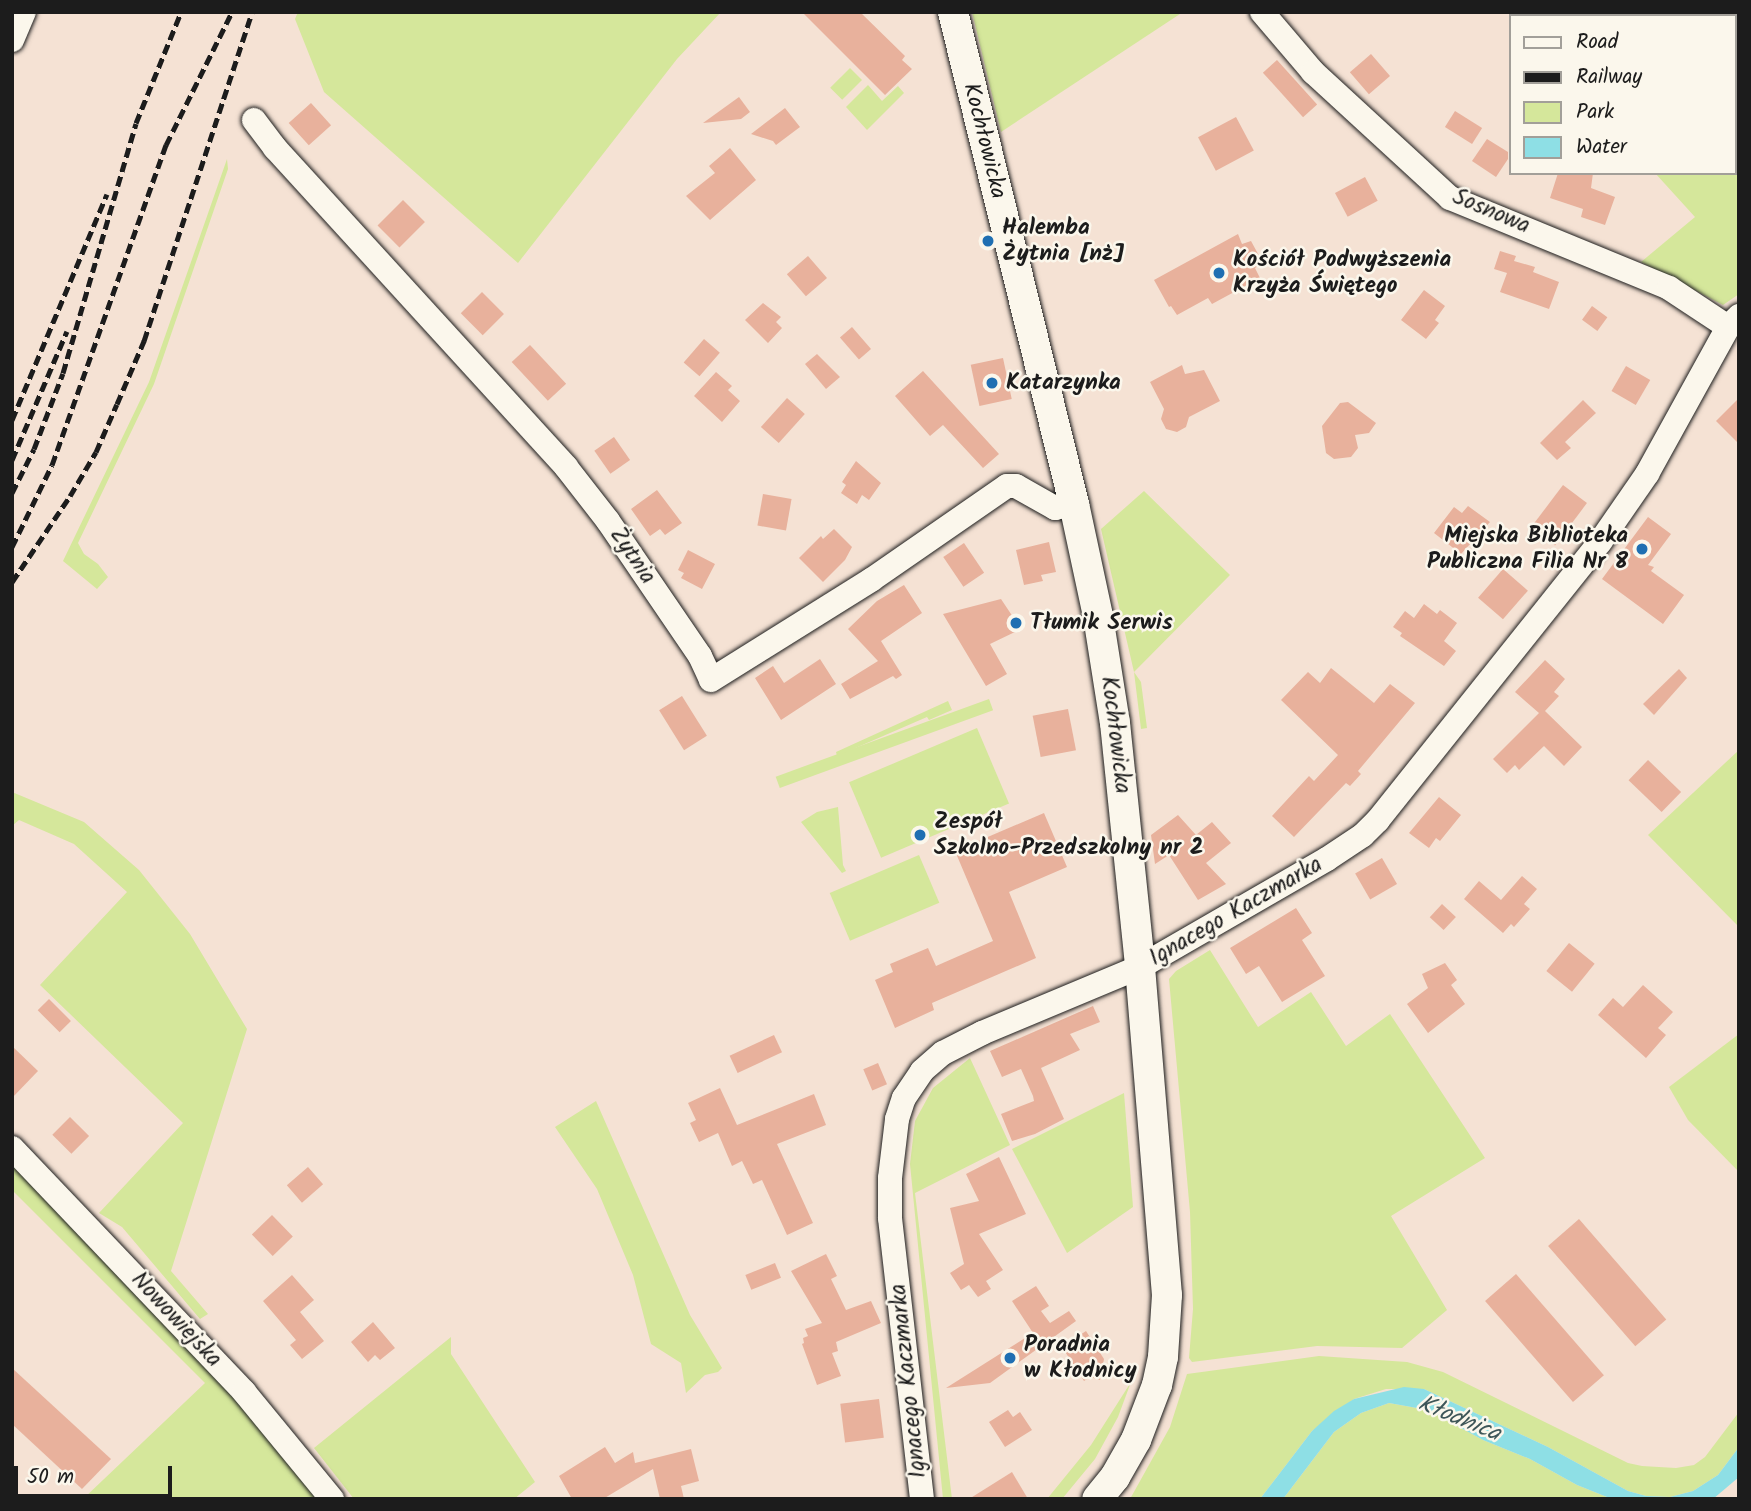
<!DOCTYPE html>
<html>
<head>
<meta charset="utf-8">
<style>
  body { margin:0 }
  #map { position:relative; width:1751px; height:1511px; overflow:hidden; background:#f5e2d4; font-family:Kalam,sans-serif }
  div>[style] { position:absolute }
  .green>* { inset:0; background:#d5e79b; transform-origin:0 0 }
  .water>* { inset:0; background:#8edfe5 }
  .building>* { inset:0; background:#e8b19c; transform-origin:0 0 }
  .roads { filter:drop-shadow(0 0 2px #1c1c1c) drop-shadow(0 0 2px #1c1c1c) }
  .minor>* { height:24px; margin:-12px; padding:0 12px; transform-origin:12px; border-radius:12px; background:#fbf7ec }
  .tertiary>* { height:30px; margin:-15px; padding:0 15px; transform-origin:15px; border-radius:15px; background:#fbf7ec }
  .rail>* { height:5px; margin-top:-2.5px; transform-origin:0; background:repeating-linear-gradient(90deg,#1c1c1c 0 10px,transparent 0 15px) }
  .dots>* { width:19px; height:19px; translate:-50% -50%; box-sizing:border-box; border:4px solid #fbf7ec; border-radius:50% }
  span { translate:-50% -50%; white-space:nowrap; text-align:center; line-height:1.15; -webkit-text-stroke:5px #fbf7ec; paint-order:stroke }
  .street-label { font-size:23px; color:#1c1c1c }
  .poi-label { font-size:23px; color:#1c1c1c; font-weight:700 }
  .left { translate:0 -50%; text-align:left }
  .right { translate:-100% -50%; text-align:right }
  .water-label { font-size:24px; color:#3e5658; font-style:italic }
  .frame { position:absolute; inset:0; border:14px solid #1c1c1c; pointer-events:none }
  .legend { position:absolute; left:1509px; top:14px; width:228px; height:161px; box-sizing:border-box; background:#fbf7ec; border:2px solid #a29f99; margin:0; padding:9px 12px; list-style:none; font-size:21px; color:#1c1c1c }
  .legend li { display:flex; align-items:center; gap:14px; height:35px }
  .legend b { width:35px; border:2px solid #a29f99 }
  .scale { position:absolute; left:14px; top:1466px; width:158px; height:32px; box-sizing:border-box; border:4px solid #1c1c1c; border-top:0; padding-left:9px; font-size:21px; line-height:24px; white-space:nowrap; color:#1c1c1c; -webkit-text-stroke:5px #fbf7ec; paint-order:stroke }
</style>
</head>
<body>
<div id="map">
  <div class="green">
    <i style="clip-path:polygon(298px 12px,721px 12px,677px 59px,518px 263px,324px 92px,295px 19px)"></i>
    <i style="clip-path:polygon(972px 12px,1183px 12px,1001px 132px)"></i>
    <i style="left:1533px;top:12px;width:155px;height:6px"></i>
    <i style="left:850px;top:68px;width:17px;height:28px;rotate:45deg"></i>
    <i style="clip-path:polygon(868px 85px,882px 101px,898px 86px,904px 93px,867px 130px,846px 107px)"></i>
    <i style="clip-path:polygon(1735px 85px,1739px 90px,1739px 294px,1723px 305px,1641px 262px,1695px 217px,1655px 173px,1735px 173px)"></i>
    <i style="clip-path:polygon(227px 159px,228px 169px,154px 384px,78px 543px,84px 554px,98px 564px,108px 577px,97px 589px,63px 561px,149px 382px)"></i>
    <i style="clip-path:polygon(1144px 491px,1230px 575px,1134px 672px,1141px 682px,1147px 728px,1141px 729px,1134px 672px,1101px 529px)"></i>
    <i style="left:989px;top:699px;width:12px;height:227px;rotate:70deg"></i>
    <i style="clip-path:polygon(948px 701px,952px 710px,929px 720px,927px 717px,837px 756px,836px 752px)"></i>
    <i style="left:977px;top:728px;width:82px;height:139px;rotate:67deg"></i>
    <i style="clip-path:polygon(1739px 750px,1739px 927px,1648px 835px)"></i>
    <i style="clip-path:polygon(12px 792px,84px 822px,139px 870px,190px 934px,247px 1029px,171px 1271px,208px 1314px,200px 1319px,122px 1227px,99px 1213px,183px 1123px,40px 985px,127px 892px,74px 844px,19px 820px,12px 826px)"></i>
    <i style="clip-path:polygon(838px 807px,843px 865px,846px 871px,842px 873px,801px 822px,817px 812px)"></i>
    <i style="left:919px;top:855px;width:52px;height:97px;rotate:67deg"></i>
    <i style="clip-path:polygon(1210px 950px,1258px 1027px,1311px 992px,1346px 1046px,1390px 1014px,1485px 1158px,1391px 1216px,1447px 1310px,1402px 1348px,1317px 1346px,1192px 1362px,1189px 1358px,1193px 1309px,1190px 1212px,1169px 979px,1176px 971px)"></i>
    <i style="clip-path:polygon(1739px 1034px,1739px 1172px,1688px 1120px,1669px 1087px)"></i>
    <i style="clip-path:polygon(970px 1058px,1010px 1145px,915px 1193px,952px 1499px,943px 1499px,910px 1164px,915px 1121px,933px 1088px)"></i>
    <i style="clip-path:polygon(1124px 1093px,1133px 1207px,1067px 1253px,1012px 1149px)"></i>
    <i style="clip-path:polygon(596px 1101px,690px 1315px,722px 1368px,718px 1372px,705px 1375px,686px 1393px,681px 1363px,651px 1344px,633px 1275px,597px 1189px,555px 1127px)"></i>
    <i style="clip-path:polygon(12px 1164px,189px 1345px,325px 1499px,83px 1499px,205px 1383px,12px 1190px)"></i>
    <i style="clip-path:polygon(451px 1337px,451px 1354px,535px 1482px,514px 1499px,354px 1499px,314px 1448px)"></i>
    <i style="clip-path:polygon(1319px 1356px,1407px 1362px,1443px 1372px,1628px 1463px,1642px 1466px,1676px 1468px,1694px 1465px,1705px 1457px,1739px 1412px,1739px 1447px,1718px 1475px,1693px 1491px,1670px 1497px,1646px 1496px,1628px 1491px,1548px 1447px,1424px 1389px,1386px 1389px,1354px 1399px,1312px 1431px,1260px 1499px,1130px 1499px,1170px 1427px,1187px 1374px)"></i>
    <i style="clip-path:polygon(1131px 1382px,1118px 1417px,1095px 1459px,1062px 1499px,1047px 1499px,1091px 1445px)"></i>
    <i style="clip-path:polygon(1389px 1403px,1428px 1410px,1483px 1440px,1530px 1459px,1577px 1485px,1612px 1499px,1283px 1499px,1334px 1432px,1361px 1413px)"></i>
  </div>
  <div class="water">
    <i style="clip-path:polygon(1404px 1387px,1424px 1389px,1548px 1447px,1628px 1491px,1646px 1496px,1670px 1497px,1693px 1491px,1718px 1475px,1739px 1447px,1739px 1477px,1713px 1499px,1612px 1499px,1577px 1485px,1530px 1459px,1483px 1440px,1428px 1410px,1389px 1403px,1361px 1413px,1334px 1432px,1283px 1499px,1260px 1499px,1312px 1431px,1334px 1411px,1354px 1399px)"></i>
  </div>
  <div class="building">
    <i style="clip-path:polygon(802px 12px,860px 12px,905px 56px,902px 60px,912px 69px,885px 95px)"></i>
    <i style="left:1371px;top:54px;width:29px;height:28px;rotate:49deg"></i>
    <i style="left:1277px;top:60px;width:60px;height:19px;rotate:48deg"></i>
    <i style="clip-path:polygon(739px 97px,750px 112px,741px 119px,703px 123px)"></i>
    <i style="left:311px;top:103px;width:30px;height:30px;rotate:48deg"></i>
    <i style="clip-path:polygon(785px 108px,800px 127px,776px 145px,773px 141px,751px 134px)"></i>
    <i style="left:1455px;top:111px;width:32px;height:19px;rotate:32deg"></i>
    <i style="left:1236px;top:117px;width:38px;height:43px;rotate:62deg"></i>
    <i style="clip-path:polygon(1487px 139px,1508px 152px,1508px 159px,1496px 177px,1472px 161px)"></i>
    <i style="clip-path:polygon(730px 148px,756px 180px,710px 220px,686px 196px,715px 173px,709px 166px)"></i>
    <i style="clip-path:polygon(1558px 173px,1593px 173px,1591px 188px,1615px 197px,1605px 225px,1581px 217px,1583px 209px,1550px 198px)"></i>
    <i style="left:1365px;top:177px;width:27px;height:34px;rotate:62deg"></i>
    <i style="left:403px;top:200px;width:31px;height:36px;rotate:45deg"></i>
    <i style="clip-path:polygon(1238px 234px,1242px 244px,1251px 241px,1263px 263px,1255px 268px,1260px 278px,1212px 304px,1208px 298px,1177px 315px,1171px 306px,1169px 307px,1154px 280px)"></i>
    <i style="clip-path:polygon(1500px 251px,1516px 256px,1514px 261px,1535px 267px,1533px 272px,1559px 282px,1549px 309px,1500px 292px,1507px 273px,1494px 269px)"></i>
    <i style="left:808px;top:256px;width:29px;height:28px;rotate:49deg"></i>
    <i style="clip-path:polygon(1424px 290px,1445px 306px,1435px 320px,1439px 323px,1426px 339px,1401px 320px)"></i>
    <i style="left:482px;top:292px;width:31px;height:30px;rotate:45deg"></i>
    <i style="clip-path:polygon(763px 303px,781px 317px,776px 322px,782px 328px,768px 343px,745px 320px)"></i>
    <i style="left:1592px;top:306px;width:19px;height:17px;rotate:36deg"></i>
    <i style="left:852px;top:327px;width:29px;height:16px;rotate:49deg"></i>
    <i style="left:704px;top:339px;width:21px;height:31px;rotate:41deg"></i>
    <i style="left:530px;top:345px;width:53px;height:25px;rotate:47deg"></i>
    <i style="clip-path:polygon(817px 354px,840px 377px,826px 389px,805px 364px)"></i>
    <i style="left:1003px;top:358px;width:42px;height:33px;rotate:78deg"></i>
    <i style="clip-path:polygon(1182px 365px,1185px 374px,1204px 370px,1220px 401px,1189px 417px,1186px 427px,1177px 432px,1166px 429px,1161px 419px,1164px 409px,1150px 382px)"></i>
    <i style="left:1626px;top:366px;width:28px;height:29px;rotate:30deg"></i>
    <i style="clip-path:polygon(923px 371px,999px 454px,983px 468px,943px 425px,930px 436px,895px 396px)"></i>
    <i style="clip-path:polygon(716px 372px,732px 386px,728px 390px,740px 401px,722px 422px,694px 396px)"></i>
    <i style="left:787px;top:398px;width:24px;height:39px;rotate:42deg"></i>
    <i style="clip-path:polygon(1739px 398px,1739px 444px,1716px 421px)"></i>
    <i style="clip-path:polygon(1583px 400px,1596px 413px,1565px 442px,1571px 448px,1557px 460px,1540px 443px)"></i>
    <i style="clip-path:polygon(1348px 402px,1376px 423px,1369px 433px,1355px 435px,1358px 448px,1351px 457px,1334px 459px,1326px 453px,1322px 426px,1340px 403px)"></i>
    <i style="left:614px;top:437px;width:28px;height:24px;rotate:55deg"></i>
    <i style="clip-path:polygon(856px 461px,881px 483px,869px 500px,862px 495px,857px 504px,841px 493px,846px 485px,842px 482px)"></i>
    <i style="left:1563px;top:485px;width:30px;height:53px;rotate:37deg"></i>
    <i style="clip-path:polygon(657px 490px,682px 523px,665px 535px,660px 529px,650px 536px,631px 509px)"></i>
    <i style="left:763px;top:494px;width:29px;height:32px;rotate:10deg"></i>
    <i style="clip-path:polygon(1468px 506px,1490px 522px,1461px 554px,1434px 533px,1454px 507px,1462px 513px)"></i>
    <i style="clip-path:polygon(1648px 517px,1671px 534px,1648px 565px,1654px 567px,1651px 571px,1684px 595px,1663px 624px,1602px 579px)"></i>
    <i style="clip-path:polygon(834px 529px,852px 547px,845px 560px,823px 582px,799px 558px,821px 536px,823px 539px)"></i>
    <i style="clip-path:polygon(1049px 542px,1056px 572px,1041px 575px,1043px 581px,1024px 585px,1016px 550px)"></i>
    <i style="left:964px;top:543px;width:36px;height:25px;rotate:56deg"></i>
    <i style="clip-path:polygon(688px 550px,715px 564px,702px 589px,681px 578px,684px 573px,678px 570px)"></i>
    <i style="left:1503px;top:569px;width:33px;height:38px;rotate:41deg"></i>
    <i style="clip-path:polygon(904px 585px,922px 613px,881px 641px,902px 675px,896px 679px,893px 676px,850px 699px,841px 684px,878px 661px,848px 629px,877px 601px)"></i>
    <i style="clip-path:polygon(1001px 599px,1021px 629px,990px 644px,1007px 674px,986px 686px,943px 614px)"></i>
    <i style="clip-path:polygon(1424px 604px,1437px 614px,1440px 610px,1457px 623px,1444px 641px,1456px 651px,1444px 666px,1400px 636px,1402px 633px,1393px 627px,1405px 611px,1414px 618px)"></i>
    <i style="clip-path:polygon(820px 659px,836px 684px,781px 720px,755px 678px,773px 666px,784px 683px)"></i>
    <i style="clip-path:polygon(1545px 660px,1565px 679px,1554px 692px,1559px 696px,1545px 711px,1582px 747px,1564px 766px,1544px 746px,1519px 770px,1515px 765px,1507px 773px,1493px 759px,1539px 713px,1515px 692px)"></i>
    <i style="clip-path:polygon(1331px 668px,1374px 703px,1390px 684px,1415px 703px,1358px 771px,1361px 774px,1350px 786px,1346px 783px,1294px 837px,1272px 816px,1309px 776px,1314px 781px,1338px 755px,1281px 700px,1308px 672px,1320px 683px)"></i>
    <i style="clip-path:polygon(1679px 669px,1687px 678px,1654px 715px,1643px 704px)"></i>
    <i style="left:682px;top:696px;width:47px;height:27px;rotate:58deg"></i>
    <i style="left:1068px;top:709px;width:42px;height:36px;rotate:79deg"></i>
    <i style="left:1648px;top:760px;width:46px;height:28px;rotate:44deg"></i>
    <i style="clip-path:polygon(1439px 797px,1461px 815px,1440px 841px,1436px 838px,1429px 848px,1409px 833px)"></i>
    <i style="clip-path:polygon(1044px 813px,1067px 867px,1009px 892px,1036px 958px,932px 1003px,934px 1010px,895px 1028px,875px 980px,893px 972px,890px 964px,928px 948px,936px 966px,993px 941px,955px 851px)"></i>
    <i style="clip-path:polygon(1178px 815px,1196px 835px,1212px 822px,1231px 843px,1206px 863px,1226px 884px,1198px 900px,1169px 855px,1155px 864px,1151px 835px)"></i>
    <i style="left:1382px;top:858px;width:30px;height:31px;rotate:60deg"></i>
    <i style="clip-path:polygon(1522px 876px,1537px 889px,1524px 904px,1530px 909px,1514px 927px,1511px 924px,1503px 933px,1464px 899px,1479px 881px,1501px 900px)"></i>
    <i style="left:1442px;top:904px;width:19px;height:18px;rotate:43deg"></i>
    <i style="clip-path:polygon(1296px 908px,1312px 933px,1302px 940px,1325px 976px,1282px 1002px,1259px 966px,1246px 974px,1230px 948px)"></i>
    <i style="left:1569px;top:943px;width:33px;height:36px;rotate:39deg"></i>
    <i style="clip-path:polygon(1445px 963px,1457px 980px,1451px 985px,1465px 1004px,1428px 1033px,1407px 1004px,1428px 988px,1422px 974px)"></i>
    <i style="clip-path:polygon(1643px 985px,1673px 1012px,1658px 1028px,1666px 1035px,1646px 1058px,1598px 1015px,1613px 998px,1623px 1007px)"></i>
    <i style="left:49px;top:999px;width:31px;height:16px;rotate:45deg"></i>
    <i style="clip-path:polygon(1093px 1006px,1100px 1022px,1070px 1034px,1080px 1050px,1041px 1068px,1064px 1119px,1035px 1134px,1012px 1141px,1001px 1114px,1034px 1101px,1033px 1096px,1021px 1069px,1002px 1077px,990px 1051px)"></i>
    <i style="left:774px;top:1035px;width:19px;height:49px;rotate:65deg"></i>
    <i style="clip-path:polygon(12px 1046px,38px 1071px,12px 1098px)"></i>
    <i style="left:878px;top:1063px;width:23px;height:16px;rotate:67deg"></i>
    <i style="clip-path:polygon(720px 1088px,737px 1125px,814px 1094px,826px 1125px,777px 1144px,813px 1223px,787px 1235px,762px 1180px,753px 1184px,742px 1161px,732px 1166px,718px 1133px,699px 1142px,690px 1123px,696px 1120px,688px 1103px)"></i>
    <i style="left:70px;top:1117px;width:27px;height:25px;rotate:45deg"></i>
    <i style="clip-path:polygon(999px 1157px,1026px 1214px,979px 1234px,1003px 1270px,986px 1281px,991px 1289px,978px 1297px,969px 1285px,961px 1290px,950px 1273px,964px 1264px,950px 1208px,979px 1201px,966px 1174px)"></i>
    <i style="left:308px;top:1167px;width:23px;height:28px;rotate:49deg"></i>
    <i style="left:272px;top:1215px;width:30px;height:28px;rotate:46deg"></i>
    <i style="left:1579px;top:1219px;width:133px;height:41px;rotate:49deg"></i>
    <i style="clip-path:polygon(826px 1254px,837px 1276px,831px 1279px,846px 1310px,871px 1301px,881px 1323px,836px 1342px,838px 1351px,832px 1353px,841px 1376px,817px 1385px,802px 1344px,804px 1343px,803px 1338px,808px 1336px,805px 1329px,822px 1323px,791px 1271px)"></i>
    <i style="left:775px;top:1263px;width:16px;height:32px;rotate:68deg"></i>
    <i style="left:1516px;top:1274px;width:134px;height:41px;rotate:49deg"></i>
    <i style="clip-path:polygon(292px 1275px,314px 1300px,300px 1312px,324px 1341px,302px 1359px,290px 1345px,296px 1340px,263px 1301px)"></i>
    <i style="clip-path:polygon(1036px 1286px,1049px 1306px,1041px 1311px,1050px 1323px,1069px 1311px,1076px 1321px,990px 1383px,946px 1388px,1033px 1333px,1012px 1301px)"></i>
    <i style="clip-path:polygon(373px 1322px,395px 1348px,380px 1360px,375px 1355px,368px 1362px,351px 1342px)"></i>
    <i style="clip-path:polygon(1086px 1331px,1104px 1359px,1100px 1380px,1090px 1377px,1084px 1381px,1062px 1347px)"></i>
    <i style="clip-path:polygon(12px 1368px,111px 1459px,82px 1489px,12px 1424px)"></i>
    <i style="left:879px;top:1399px;width:39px;height:39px;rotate:83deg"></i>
    <i style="clip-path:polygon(1008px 1410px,1013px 1417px,1020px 1412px,1032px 1430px,1005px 1447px,989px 1422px)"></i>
    <i style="clip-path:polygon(605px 1447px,615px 1463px,633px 1452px,635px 1463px,691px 1449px,699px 1481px,681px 1486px,684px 1499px,660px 1499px,653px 1469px,603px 1499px,572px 1499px,559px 1476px)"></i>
    <i style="clip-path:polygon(1012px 1472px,1028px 1499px,969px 1499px)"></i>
  </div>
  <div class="roads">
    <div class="minor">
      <i style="left:1262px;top:12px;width:79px;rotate:49.6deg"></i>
      <i style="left:1313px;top:72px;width:186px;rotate:42.6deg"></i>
      <i style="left:1450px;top:198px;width:237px;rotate:22.3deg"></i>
      <i style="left:1669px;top:288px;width:71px;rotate:33.5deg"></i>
      <i style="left:12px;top:40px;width:30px;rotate:-67deg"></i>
      <i style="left:254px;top:120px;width:35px;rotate:53deg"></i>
      <i style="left:275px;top:148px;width:432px;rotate:47.6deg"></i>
      <i style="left:566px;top:467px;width:68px;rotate:52.1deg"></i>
      <i style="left:608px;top:521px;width:163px;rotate:55.7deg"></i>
      <i style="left:700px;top:656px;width:26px;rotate:65deg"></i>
      <i style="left:711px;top:680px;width:189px;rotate:-32deg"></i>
      <i style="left:871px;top:580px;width:165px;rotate:-34.7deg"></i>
      <i style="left:1007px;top:486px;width:9px"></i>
      <i style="left:1016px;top:486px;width:45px;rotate:29.4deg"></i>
      <i style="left:1055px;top:508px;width:19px;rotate:-12deg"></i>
      <i style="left:12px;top:1148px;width:337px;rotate:46.4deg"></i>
      <i style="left:244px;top:1392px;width:139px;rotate:50.6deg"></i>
      <i style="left:922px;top:1499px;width:283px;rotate:-96.5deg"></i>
      <i style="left:890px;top:1218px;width:40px;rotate:-90deg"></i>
      <i style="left:890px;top:1178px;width:59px;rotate:-83.2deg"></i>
      <i style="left:897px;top:1119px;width:22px;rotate:-72deg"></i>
      <i style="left:904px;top:1098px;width:32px;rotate:-56deg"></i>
      <i style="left:922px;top:1071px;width:28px;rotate:-41deg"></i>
      <i style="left:943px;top:1053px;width:44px;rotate:-27.1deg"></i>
      <i style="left:982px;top:1033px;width:171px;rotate:-22.7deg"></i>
      <i style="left:1140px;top:967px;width:216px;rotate:-30deg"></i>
      <i style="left:1327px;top:859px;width:43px;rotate:-33.7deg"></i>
      <i style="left:1363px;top:835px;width:21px;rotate:-45deg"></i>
      <i style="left:1378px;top:820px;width:356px;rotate:-51.4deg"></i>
      <i style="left:1600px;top:542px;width:83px;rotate:-55.3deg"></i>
      <i style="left:1647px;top:474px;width:168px;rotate:-61.1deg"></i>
      <i style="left:1728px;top:327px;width:16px;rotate:-45deg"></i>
    </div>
    <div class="tertiary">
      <i style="left:953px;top:12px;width:507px;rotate:76.18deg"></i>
      <i style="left:1074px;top:504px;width:115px;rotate:77.9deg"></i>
      <i style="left:1098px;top:616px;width:108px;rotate:81deg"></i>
      <i style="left:1115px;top:723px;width:245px;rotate:84.1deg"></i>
      <i style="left:1140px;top:967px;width:329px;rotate:85.3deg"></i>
      <i style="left:1167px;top:1295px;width:62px;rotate:93.7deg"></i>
      <i style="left:1163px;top:1357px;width:29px;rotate:102deg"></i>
      <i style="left:1157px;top:1385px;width:59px;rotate:110.9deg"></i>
      <i style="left:1136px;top:1440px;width:43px;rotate:119.6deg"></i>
      <i style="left:1115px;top:1477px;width:28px;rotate:129deg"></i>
    </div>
  </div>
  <div class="rail">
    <i style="left:12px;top:420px;width:245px;rotate:-67.2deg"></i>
    <i style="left:12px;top:460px;width:140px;rotate:-66.9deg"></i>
    <i style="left:12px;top:493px;width:49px;rotate:-63.4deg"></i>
    <i style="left:34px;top:449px;width:81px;rotate:-69.1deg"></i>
    <i style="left:63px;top:373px;width:260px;rotate:-73.7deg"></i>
    <i style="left:136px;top:123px;width:120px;rotate:-67.9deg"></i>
    <i style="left:12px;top:547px;width:91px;rotate:-64deg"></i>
    <i style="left:52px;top:465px;width:340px;rotate:-70.4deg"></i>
    <i style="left:166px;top:145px;width:148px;rotate:-63.6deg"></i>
    <i style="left:12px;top:582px;width:104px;rotate:-56deg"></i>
    <i style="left:70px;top:496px;width:51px;rotate:-59.4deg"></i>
    <i style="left:96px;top:452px;width:52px;rotate:-66.4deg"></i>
    <i style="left:117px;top:404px;width:69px;rotate:-66.8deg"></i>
    <i style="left:144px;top:341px;width:346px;rotate:-71.8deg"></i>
  </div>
  <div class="dots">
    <i style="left:988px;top:241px;background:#1f6fb2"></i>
    <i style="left:1219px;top:273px;background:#1f6fb2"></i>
    <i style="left:992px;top:383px;background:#1f6fb2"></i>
    <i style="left:1642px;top:549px;background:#1f6fb2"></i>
    <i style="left:1016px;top:623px;background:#1f6fb2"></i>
    <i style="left:920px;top:835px;background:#1f6fb2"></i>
    <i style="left:1010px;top:1358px;background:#1f6fb2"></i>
  </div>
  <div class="street-label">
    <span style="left:984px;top:141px;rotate:76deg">Kochłowicka</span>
    <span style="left:1491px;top:212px;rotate:23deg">Sosnowa</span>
    <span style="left:632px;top:556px;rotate:56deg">Żytnia</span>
    <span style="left:1115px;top:735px;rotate:83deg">Kochłowicka</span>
    <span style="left:1236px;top:912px;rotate:-30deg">Ignacego Kaczmarka</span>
    <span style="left:176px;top:1320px;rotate:47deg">Nowowiejska</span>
    <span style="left:909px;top:1381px;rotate:-96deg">Ignacego Kaczmarka</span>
  </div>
  <div class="poi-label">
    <span class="left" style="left:1002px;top:241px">Halemba<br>Żytnia [nż]</span>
    <span class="left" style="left:1233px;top:273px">Kościół Podwyższenia<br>Krzyża Świętego</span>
    <span class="left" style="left:1006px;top:383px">Katarzynka</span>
    <span class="right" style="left:1628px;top:549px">Miejska Biblioteka<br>Publiczna Filia Nr 8</span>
    <span class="left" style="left:1030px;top:623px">Tłumik Serwis</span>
    <span class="left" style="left:934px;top:835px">Zespół<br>Szkolno-Przedszkolny nr 2</span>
    <span class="left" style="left:1024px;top:1358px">Poradnia<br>w Kłodnicy</span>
  </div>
  <div class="water-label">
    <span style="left:1459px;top:1419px;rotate:22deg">Kłodnica</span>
  </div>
  <div class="frame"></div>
  <ul class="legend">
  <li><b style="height:9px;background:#fbf7ec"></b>Road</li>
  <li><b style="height:9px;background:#1c1c1c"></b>Railway</li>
  <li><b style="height:19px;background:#d5e79b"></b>Park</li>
  <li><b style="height:19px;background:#8edfe5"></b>Water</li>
  </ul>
  <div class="scale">50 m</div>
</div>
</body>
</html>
